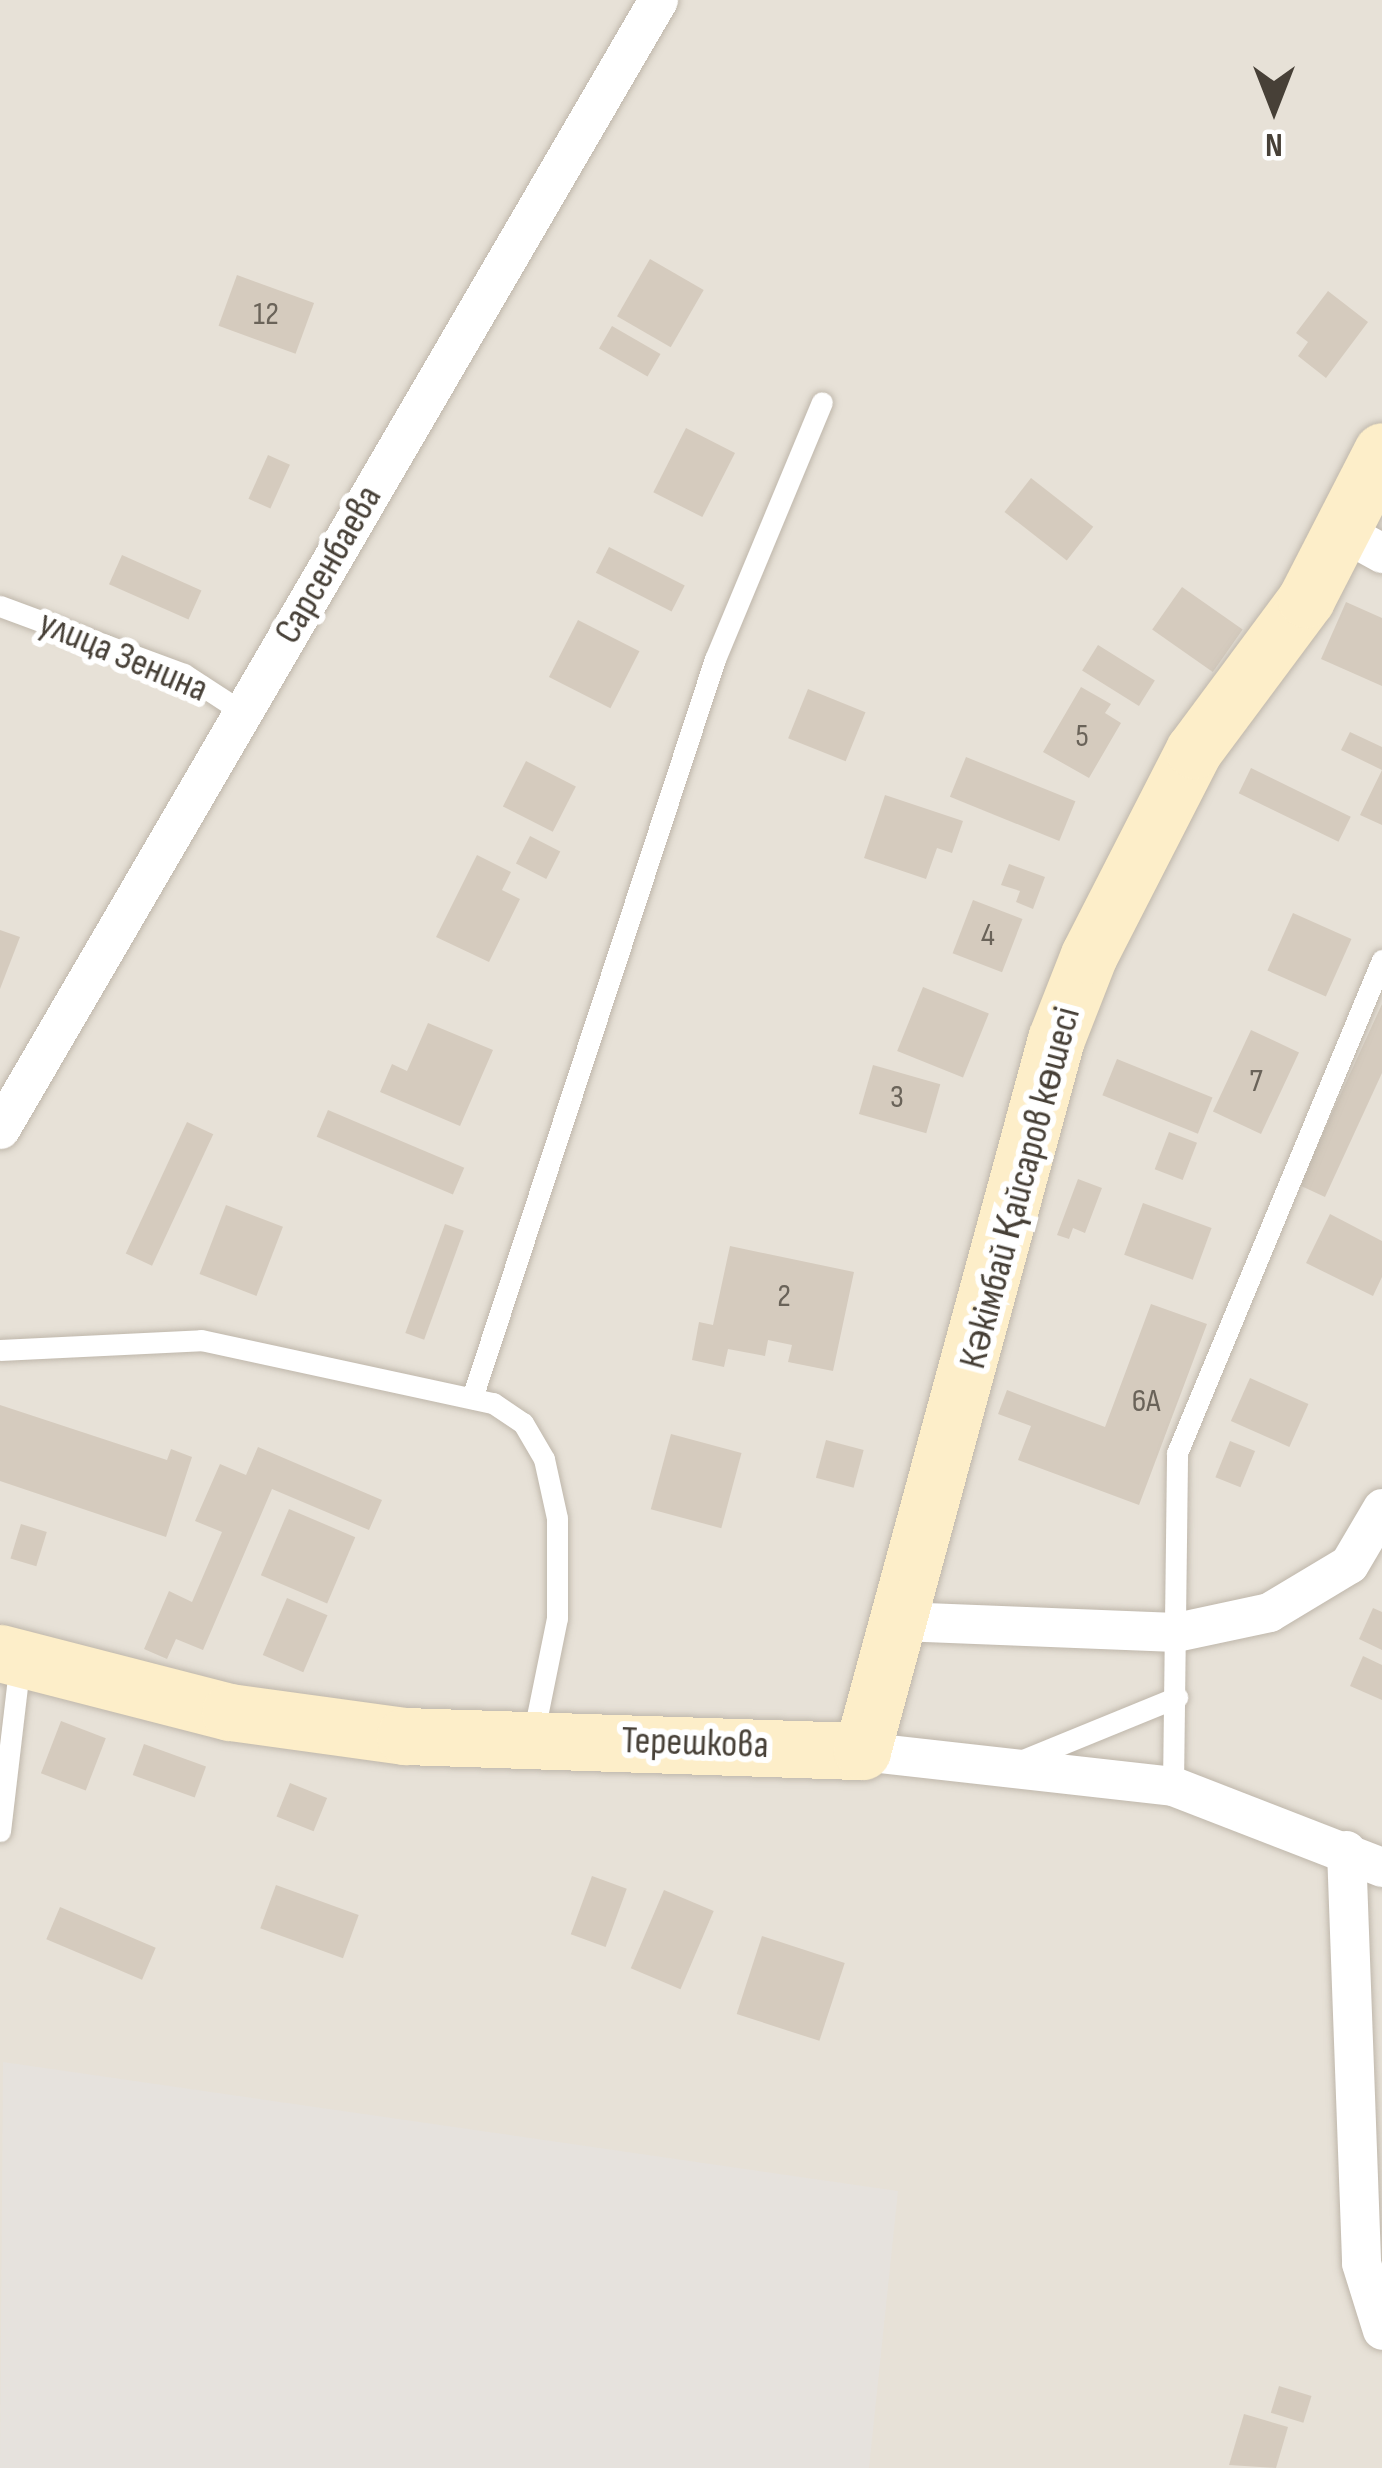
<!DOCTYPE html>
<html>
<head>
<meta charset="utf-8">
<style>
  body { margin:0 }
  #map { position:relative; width:1382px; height:2468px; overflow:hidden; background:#f4f0e8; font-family:"Sofia Sans Condensed",sans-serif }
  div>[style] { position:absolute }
  .residential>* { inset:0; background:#e7e1d7; transform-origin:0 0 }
  .industrial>* { inset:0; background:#e6e2dd }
  .building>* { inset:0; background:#d5cbbe; transform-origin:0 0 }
  .roads { filter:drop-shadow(0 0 3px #bfb7ab) drop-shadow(0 0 3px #bfb7ab) }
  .lane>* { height:21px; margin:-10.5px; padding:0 10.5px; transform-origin:10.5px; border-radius:10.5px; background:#fff }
  .street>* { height:39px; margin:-19.5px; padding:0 19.5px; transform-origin:19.5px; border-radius:19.5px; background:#fff }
  .secondary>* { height:57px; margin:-28.5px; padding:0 28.5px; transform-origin:28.5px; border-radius:28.5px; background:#fdeec9 }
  span { translate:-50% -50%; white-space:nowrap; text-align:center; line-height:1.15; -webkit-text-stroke:12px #fff; paint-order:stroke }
  .number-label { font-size:33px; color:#6a6359 }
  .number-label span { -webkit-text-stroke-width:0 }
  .street-label { font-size:39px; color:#474037 }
  .north { position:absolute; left:1214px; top:48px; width:120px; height:120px; -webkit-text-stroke:9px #fff; paint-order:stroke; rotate:180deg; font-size:33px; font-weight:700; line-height:48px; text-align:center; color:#474037 }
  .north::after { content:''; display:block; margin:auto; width:42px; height:54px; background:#474037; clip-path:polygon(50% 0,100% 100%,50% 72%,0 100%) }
</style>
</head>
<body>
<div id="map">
  <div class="residential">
    <i style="left:0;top:0;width:1382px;height:2468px"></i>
  </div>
  <div class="industrial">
    <i style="clip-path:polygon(3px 2062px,898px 2191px,869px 2468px,0 2468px)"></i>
  </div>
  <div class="building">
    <i style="left:650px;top:259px;width:62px;height:66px;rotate:30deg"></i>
    <i style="left:237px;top:275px;width:82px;height:54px;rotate:20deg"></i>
    <i style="clip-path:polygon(1328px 291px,1368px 322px,1326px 378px,1298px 356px,1308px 342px,1296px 333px)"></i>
    <i style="left:612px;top:326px;width:56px;height:26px;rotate:30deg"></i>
    <i style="left:686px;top:428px;width:55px;height:72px;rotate:27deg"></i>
    <i style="left:268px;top:455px;width:24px;height:48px;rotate:24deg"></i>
    <i style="left:1031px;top:478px;width:79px;height:43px;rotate:38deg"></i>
    <i style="left:609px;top:547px;width:85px;height:29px;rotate:27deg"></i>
    <i style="left:122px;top:555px;width:87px;height:32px;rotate:24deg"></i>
    <i style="left:1182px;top:587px;width:74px;height:52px;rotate:35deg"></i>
    <i style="clip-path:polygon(1346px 602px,1382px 618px,1382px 686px,1321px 659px)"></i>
    <i style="left:578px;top:620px;width:69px;height:64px;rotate:27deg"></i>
    <i style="left:1098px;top:645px;width:67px;height:30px;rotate:32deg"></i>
    <i style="clip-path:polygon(1081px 687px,1111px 704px,1105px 713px,1121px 723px,1089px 778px,1043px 752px)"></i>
    <i style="left:808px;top:689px;width:62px;height:53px;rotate:22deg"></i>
    <i style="clip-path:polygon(1350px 732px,1382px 747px,1382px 825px,1360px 815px,1382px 770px,1341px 750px)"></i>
    <i style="left:966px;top:757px;width:118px;height:43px;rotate:22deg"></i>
    <i style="left:526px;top:761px;width:56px;height:51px;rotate:27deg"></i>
    <i style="left:1251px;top:768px;width:111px;height:28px;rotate:26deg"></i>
    <i style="clip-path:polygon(885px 795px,963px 821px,952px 853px,937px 848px,926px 879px,864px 858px)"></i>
    <i style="left:530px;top:836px;width:34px;height:31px;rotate:27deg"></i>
    <i style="clip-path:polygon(477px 855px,511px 872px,502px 890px,520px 899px,489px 962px,436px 937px)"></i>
    <i style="clip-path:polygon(1009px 864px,1045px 877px,1033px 909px,1016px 902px,1020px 891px,1001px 885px)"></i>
    <i style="left:973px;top:900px;width:53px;height:57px;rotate:21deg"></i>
    <i style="left:1293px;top:913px;width:64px;height:63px;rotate:24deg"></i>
    <i style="clip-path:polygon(0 930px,20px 937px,0 989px)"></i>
    <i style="left:923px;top:987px;width:71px;height:69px;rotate:22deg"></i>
    <i style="clip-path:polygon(1382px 1004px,1382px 1073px,1325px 1197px,1299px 1185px)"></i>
    <i style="clip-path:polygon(428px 1023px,493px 1050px,460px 1126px,380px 1092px,392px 1064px,407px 1071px)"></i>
    <i style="left:1251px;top:1030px;width:53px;height:90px;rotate:25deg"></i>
    <i style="left:1117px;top:1059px;width:103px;height:39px;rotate:22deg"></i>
    <i style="left:873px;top:1065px;width:70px;height:51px;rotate:16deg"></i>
    <i style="left:328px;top:1110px;width:148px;height:29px;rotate:23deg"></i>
    <i style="left:187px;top:1122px;width:29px;height:145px;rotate:25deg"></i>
    <i style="left:1169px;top:1132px;width:30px;height:40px;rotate:21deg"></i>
    <i style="clip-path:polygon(1078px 1179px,1102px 1188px,1085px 1233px,1073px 1228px,1069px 1239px,1057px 1235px)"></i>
    <i style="left:1143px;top:1203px;width:73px;height:55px;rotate:20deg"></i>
    <i style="left:226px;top:1205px;width:61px;height:74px;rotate:21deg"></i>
    <i style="clip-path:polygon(1330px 1214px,1382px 1241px,1382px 1277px,1373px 1296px,1306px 1263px)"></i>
    <i style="left:445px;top:1224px;width:20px;height:116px;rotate:20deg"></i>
    <i style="clip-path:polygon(730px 1246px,854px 1272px,833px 1371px,788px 1362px,792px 1345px,768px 1340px,765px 1356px,728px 1349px,724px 1367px,692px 1360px,699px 1322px,713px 1325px)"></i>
    <i style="clip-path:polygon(1151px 1304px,1207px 1324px,1139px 1505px,1018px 1460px,1031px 1426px,998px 1414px,1007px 1390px,1105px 1427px)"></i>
    <i style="left:1250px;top:1378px;width:64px;height:47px;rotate:24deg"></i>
    <i style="clip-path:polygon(0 1405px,167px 1460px,171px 1449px,192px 1457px,166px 1537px,0 1481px)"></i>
    <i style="left:671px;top:1434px;width:73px;height:78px;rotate:15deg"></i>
    <i style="left:826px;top:1440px;width:39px;height:39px;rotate:15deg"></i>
    <i style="left:1230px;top:1441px;width:27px;height:39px;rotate:22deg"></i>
    <i style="clip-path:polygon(258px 1447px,382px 1500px,369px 1530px,272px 1489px,203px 1650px,176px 1639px,167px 1659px,144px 1649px,169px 1591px,192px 1602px,222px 1532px,195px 1521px,220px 1464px,246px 1475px)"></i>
    <i style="left:289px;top:1509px;width:72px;height:72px;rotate:23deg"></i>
    <i style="left:21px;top:1524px;width:27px;height:36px;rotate:17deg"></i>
    <i style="left:287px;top:1598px;width:44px;height:62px;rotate:23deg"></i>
    <i style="clip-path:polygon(1373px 1608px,1382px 1612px,1382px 1650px,1359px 1639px)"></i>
    <i style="clip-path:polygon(1363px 1656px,1382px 1665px,1382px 1700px,1350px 1686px)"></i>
    <i style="left:61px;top:1721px;width:48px;height:56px;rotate:21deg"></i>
    <i style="left:144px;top:1744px;width:66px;height:33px;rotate:20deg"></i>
    <i style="left:290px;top:1783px;width:40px;height:36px;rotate:22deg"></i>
    <i style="left:592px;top:1876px;width:37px;height:62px;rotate:20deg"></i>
    <i style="left:276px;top:1885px;width:88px;height:46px;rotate:20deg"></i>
    <i style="left:664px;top:1890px;width:54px;height:85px;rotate:23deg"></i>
    <i style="left:60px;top:1907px;width:104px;height:35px;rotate:23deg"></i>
    <i style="left:762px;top:1936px;width:87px;height:82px;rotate:18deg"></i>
    <i style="left:1279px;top:2386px;width:34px;height:28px;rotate:17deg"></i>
    <i style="clip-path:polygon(1244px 2414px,1288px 2427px,1276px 2468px,1229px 2465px)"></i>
  </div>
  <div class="roads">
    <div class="lane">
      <i style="left:0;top:606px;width:196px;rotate:20.3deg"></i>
      <i style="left:184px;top:674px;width:72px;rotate:33deg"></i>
      <i style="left:0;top:1350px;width:201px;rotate:-2.8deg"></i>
      <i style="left:201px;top:1340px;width:299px;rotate:12.2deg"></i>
      <i style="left:493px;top:1403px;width:36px;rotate:34deg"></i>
      <i style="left:523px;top:1423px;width:42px;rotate:59.7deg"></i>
      <i style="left:544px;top:1459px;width:60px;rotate:77.6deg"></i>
      <i style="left:557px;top:1518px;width:100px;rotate:90deg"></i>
      <i style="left:557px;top:1618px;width:120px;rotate:101.5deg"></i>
      <i style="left:472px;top:1398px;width:778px;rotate:-71.8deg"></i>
      <i style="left:715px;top:659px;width:278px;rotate:-67.4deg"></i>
      <i style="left:1018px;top:1762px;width:172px;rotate:-22.2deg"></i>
      <i style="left:1173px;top:1786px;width:333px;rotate:-89.3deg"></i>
      <i style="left:1177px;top:1453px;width:534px;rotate:-67.42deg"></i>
      <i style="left:0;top:1831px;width:172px;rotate:-83.3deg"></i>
    </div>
    <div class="street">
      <i style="left:1342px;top:531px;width:46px;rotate:28.8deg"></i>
      <i style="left:0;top:1129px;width:1307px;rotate:-59.77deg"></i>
      <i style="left:900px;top:1621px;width:276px;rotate:2.3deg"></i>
      <i style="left:1176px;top:1632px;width:95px;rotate:-12.1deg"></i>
      <i style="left:1269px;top:1612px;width:93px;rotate:-31deg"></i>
      <i style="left:1349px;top:1564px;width:65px;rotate:-59.5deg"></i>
      <i style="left:862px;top:1751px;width:313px;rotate:6.4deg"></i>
      <i style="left:1173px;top:1786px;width:224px;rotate:21.2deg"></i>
      <i style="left:1346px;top:1850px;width:413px;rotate:87.9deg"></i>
      <i style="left:1361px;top:2263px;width:70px;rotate:72.6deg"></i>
    </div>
    <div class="secondary">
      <i style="left:0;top:1653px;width:237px;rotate:14.4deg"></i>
      <i style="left:230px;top:1712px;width:177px;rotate:7.8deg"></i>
      <i style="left:405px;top:1736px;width:457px;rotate:1.9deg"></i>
      <i style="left:862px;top:1751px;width:738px;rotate:-74.76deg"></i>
      <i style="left:1056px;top:1039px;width:90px;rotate:-68.6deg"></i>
      <i style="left:1089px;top:955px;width:230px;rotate:-62.9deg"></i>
      <i style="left:1194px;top:750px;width:188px;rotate:-53.4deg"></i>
      <i style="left:1306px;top:599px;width:166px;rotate:-62.8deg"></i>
    </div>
  </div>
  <div class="number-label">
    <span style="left:266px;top:315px">12</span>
    <span style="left:1082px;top:737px">5</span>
    <span style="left:988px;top:936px">4</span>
    <span style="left:1256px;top:1082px">7</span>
    <span style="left:897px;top:1098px">3</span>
    <span style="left:784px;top:1297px">2</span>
    <span style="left:1146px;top:1402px">6А</span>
  </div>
  <div class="street-label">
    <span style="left:329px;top:565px;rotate:-60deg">Сарсенбаева</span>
    <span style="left:123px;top:657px;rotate:23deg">улица Зенина</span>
    <span style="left:1021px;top:1188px;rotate:-75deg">Кәкімбай Қайсаров көшесі</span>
    <span style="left:695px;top:1744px;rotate:2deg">Терешкова</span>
  </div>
  <div class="north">N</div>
</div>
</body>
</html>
